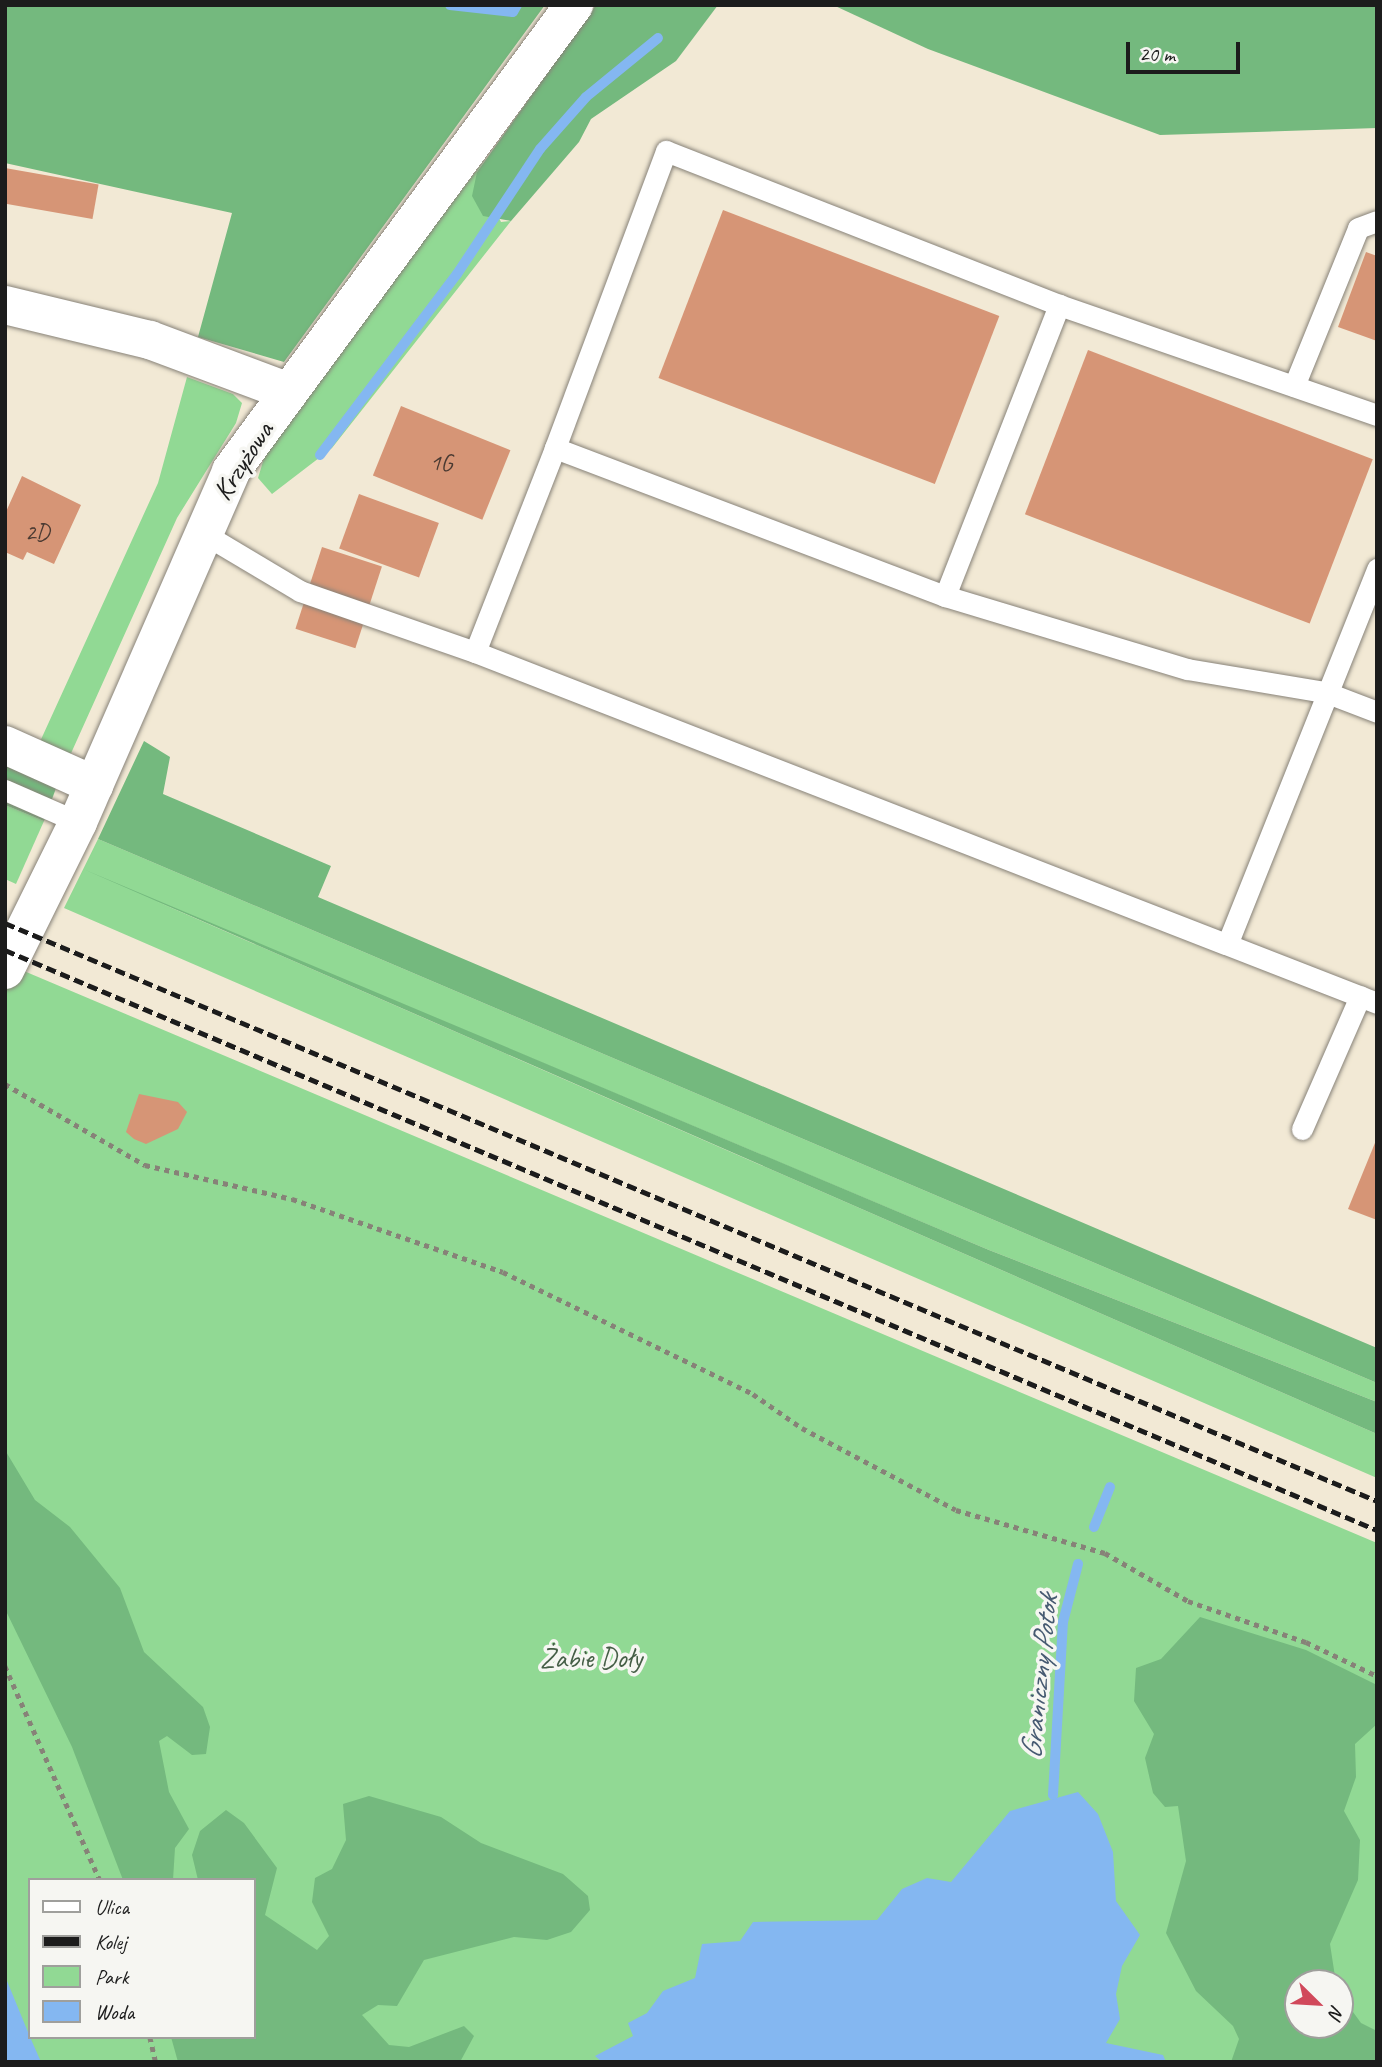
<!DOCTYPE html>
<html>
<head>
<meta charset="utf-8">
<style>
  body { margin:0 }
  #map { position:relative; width:1382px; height:2067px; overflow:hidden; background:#f2e9d5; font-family:Caveat,sans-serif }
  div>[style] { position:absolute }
  .green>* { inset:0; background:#91d994 }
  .forest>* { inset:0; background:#74b97e }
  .water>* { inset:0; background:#84b7f1 }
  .stream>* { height:10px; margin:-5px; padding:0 5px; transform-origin:5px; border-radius:5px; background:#84b7f1 }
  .building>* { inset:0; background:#d69576; transform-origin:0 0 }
  .path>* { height:4.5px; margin-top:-2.25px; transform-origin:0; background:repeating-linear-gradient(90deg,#878278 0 5px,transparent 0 10px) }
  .roads { filter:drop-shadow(0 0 2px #878278) drop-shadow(0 0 2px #878278) }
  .lane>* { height:21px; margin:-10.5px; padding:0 10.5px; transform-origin:10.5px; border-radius:10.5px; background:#fff }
  .street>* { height:38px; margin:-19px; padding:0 19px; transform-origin:19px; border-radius:19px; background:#fff }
  .rail>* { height:5px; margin-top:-2.5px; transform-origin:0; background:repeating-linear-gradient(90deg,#1c1c1c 0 10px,transparent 0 15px) }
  span { translate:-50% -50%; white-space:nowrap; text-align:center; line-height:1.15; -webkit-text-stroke:7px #f6f6f2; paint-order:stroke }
  .number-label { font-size:24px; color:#4a3a32 }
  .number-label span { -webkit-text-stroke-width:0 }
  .street-label { font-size:28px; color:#1c1c1c }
  .park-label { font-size:28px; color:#455e46 }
  .water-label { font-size:30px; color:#465a71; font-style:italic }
  .frame { position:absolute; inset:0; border:7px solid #1c1c1c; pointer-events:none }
  .legend { position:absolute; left:28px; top:1878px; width:228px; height:161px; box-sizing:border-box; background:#f6f6f2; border:2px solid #9f9f9c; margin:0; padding:9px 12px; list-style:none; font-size:21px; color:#1c1c1c }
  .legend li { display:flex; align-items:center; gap:14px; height:35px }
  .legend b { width:35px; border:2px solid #9f9f9c }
  .north { position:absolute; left:1284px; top:1969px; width:70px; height:70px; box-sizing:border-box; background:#f6f6f2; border:2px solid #9f9f9c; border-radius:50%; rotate:114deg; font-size:19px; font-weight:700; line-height:28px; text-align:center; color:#1c1c1c }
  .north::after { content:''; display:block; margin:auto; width:24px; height:32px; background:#d1495b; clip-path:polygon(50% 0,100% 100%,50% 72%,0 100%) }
  .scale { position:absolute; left:1126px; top:42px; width:114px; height:32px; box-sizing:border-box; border:4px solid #1c1c1c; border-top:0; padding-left:9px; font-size:21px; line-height:24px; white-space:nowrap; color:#1c1c1c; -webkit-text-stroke:5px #f6f6f2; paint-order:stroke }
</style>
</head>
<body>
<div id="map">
  <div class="green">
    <i style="clip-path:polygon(486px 158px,477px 172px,501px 222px,511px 221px,332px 448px,272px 494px,258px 478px,268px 445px)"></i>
    <i style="clip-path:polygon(187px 377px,233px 394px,242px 403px,236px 423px,177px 518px,68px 760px,38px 746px,158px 483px)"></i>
    <i style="clip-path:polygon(5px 805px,44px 821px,16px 884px,5px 879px)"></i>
    <i style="clip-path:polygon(98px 839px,1377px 1383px,1377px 1402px,989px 1250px,156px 901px,1377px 1434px,1377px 1478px,64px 908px)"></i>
    <i style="clip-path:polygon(evenodd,5px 963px,1377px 1543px,1377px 2062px,5px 2062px,5px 963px,30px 1880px,254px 1880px,254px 2037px,30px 2037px,30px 1880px,5px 963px,1298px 1983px,1340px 1983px,1340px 2025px,1298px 2025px,1298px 1983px)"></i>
  </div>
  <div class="forest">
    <i style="clip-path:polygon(5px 5px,445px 6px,545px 5px,284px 362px,198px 337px,232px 213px,5px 163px)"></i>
    <i style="clip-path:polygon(596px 5px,718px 5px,676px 61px,591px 119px,579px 142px,511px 221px,483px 216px,472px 196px,477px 172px)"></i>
    <i style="clip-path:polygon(833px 5px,1377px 5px,1377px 128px,1160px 135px,928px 49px)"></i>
    <i style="clip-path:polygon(144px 741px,170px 757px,163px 794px,331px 866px,318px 897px,1377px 1348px,1377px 1383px,98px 839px)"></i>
    <i style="clip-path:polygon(5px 755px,59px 780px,44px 821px,5px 805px)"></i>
    <i style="clip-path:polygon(83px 869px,989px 1250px,1377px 1402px,1377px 1434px)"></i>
    <i style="clip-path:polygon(5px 1450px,35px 1500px,70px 1527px,120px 1588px,144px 1652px,203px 1707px,210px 1727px,206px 1754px,192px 1755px,167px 1736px,159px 1741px,169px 1792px,189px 1829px,175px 1848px,173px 1880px,123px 1880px,72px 1747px,5px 1609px)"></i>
    <i style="clip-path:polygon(1200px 1617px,1306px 1650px,1377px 1685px,1377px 1724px,1355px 1744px,1356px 1777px,1344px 1811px,1360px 1840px,1358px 1880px,1330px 1944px,1336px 1983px,1298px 1983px,1298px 2025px,1340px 2025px,1340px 1994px,1361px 2023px,1377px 2031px,1377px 2062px,1231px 2062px,1239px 2039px,1233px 2026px,1196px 1991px,1166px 1933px,1186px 1861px,1178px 1806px,1165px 1807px,1153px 1793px,1145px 1758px,1154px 1734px,1134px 1701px,1136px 1668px,1161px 1659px)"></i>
    <i style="clip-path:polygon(369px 1796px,441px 1817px,481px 1843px,563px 1874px,588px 1896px,590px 1910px,571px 1932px,547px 1940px,514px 1937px,424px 1960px,397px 2006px,378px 2005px,362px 2015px,389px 2045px,409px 2047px,464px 2026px,474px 2036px,460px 2062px,178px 2062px,171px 2037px,254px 2037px,254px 1880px,198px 1880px,192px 1855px,200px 1831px,226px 1810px,244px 1823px,277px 1868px,265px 1915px,317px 1950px,329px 1936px,312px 1902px,315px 1878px,332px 1869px,346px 1840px,343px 1804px)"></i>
  </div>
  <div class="water">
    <i style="clip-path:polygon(1078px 1792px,1098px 1814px,1113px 1852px,1116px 1901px,1140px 1935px,1122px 1966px,1116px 1994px,1120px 2019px,1106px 2043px,1163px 2055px,1166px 2062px,602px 2062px,595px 2056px,633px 2036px,628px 2023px,647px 2013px,663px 1991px,695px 1978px,702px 1944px,740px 1941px,753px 1922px,877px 1920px,902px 1889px,927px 1878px,951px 1882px,1010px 1811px)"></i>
    <i style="clip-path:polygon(5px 1976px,30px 2037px,41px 2062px,5px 2062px)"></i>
  </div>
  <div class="stream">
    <i style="left:450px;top:5px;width:63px;rotate:6.3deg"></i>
    <i style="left:513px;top:12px;width:8px;rotate:-60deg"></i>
    <i style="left:320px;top:455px;width:227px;rotate:-52.9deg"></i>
    <i style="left:457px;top:274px;width:150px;rotate:-56.4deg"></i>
    <i style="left:540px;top:149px;width:69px;rotate:-48.5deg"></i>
    <i style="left:586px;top:97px;width:93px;rotate:-39.3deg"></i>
    <i style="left:1094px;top:1527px;width:43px;rotate:-68.2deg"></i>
    <i style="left:1053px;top:1795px;width:173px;rotate:-86.7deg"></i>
    <i style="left:1063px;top:1622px;width:60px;rotate:-75.5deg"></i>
  </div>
  <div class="building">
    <i style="left:5px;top:168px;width:95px;height:35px;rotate:10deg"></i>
    <i style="left:723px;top:210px;width:296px;height:180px;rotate:21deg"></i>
    <i style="clip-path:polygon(1366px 252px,1377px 256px,1377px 341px,1338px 327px)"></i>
    <i style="left:1088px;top:350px;width:305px;height:176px;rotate:21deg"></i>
    <i style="left:401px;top:406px;width:118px;height:75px;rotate:22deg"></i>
    <i style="clip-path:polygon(22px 476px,81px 505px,54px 564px,27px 552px,23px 560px,5px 552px,5px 514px)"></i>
    <i style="left:359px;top:494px;width:85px;height:58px;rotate:20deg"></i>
    <i style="left:322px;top:547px;width:63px;height:86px;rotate:18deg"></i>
    <i style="clip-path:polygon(139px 1094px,178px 1102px,187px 1112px,178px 1129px,146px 1144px,134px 1139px,126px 1132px)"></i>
    <i style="clip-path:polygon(1377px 1138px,1377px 1220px,1348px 1209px)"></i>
  </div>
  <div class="path">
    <i style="left:5px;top:1084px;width:162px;rotate:30.1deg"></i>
    <i style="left:145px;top:1165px;width:151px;rotate:13deg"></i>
    <i style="left:292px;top:1199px;width:223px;rotate:19.1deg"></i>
    <i style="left:503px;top:1272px;width:278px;rotate:26deg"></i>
    <i style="left:753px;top:1394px;width:60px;rotate:34.8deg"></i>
    <i style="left:802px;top:1428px;width:174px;rotate:28deg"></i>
    <i style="left:956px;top:1510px;width:155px;rotate:16.1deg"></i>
    <i style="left:1105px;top:1553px;width:96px;rotate:30deg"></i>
    <i style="left:1188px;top:1601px;width:125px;rotate:19.2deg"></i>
    <i style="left:1306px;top:1642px;width:79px;rotate:25.6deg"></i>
    <i style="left:5px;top:1666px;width:234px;rotate:66.1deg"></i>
    <i style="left:150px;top:2037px;width:26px;rotate:77deg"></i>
  </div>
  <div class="roads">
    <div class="lane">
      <i style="left:1294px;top:386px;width:170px;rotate:-67.9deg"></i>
      <i style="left:1358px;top:228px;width:20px;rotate:-20deg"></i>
      <i style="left:1377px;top:415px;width:336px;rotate:-160.9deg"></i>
      <i style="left:1059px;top:305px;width:422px;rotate:-158.6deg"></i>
      <i style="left:666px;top:151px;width:317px;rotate:110.5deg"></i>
      <i style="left:555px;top:448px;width:417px;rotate:20.8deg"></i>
      <i style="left:945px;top:596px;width:253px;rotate:16.8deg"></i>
      <i style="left:1187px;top:669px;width:140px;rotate:9.5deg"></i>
      <i style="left:1325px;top:692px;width:56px;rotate:21deg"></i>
      <i style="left:555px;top:448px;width:219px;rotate:111.4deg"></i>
      <i style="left:475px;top:652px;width:968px;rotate:21.26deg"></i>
      <i style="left:201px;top:532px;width:115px;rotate:30.8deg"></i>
      <i style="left:300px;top:591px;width:185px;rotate:19.2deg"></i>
      <i style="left:945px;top:596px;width:313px;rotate:-68.6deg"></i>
      <i style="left:5px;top:790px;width:80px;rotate:23.7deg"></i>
      <i style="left:1228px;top:942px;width:402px;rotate:-68.2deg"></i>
      <i style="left:1302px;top:1129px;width:145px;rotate:-66.4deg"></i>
    </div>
    <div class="street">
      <i style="left:5px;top:305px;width:149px;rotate:13.6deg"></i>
      <i style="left:150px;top:340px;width:148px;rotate:20.5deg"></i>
      <i style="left:5px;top:745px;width:98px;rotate:24.2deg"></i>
      <i style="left:5px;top:970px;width:165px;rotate:-63.7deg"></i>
      <i style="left:78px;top:822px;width:383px;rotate:-66.4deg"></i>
      <i style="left:231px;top:471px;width:579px;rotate:-53.65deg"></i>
    </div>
  </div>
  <div class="rail">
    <i style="left:5px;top:923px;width:1489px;rotate:22.84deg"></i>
    <i style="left:5px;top:950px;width:1490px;rotate:22.92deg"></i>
  </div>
  <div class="number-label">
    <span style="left:441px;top:463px">1G</span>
    <span style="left:37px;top:533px">2D</span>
  </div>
  <div class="street-label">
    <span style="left:243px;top:461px;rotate:-57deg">Krzyżowa</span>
  </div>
  <div class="park-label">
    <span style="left:591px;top:1658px">Żabie Doły</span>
  </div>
  <div class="water-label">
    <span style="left:1039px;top:1677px;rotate:-84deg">Graniczny Potok</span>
  </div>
  <div class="frame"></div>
  <ul class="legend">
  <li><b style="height:9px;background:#fff"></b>Ulica</li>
  <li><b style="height:9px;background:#1c1c1c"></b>Kolej</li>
  <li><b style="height:19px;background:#91d994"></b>Park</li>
  <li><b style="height:19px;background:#84b7f1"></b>Woda</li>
  </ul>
  <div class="north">N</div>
  <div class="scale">20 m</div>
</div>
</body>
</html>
